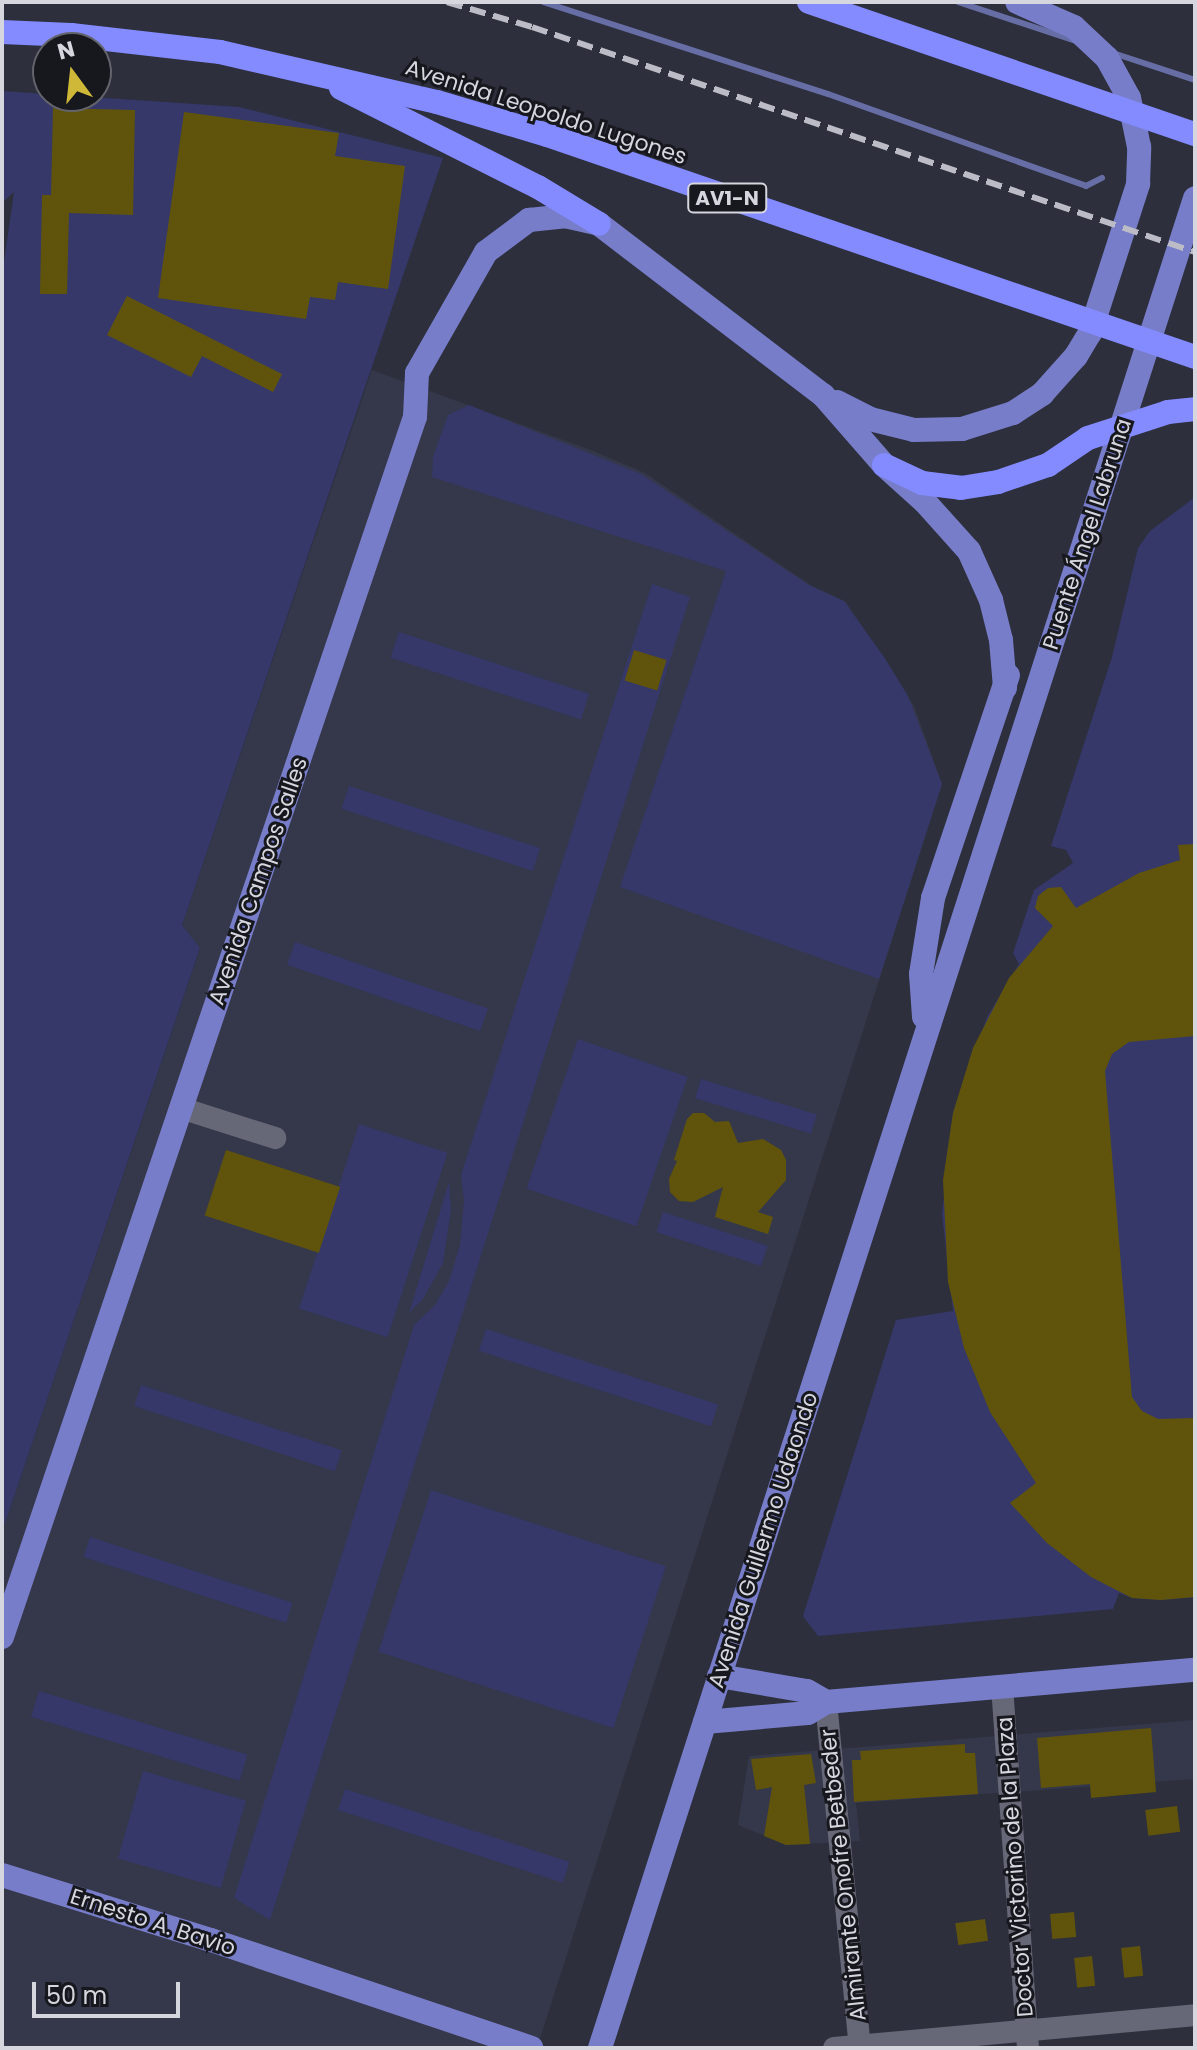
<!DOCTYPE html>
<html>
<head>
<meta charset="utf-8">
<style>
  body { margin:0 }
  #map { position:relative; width:1197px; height:2050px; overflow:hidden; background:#2d2f3c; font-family:Poppins,sans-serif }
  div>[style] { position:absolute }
  .built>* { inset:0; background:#35384a }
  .green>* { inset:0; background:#353869; transform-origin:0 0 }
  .stream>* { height:6px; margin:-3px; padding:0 3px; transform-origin:3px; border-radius:3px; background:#676da5 }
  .building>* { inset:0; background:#60540c; transform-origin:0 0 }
  .minor>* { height:22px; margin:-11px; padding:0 11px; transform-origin:11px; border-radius:11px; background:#666877 }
  .major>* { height:24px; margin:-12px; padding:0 12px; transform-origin:12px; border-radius:12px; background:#777dc9 }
  .highway>* { height:24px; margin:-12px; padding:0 12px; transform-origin:12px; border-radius:12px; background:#838bff }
  .rail>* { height:6px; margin-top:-3px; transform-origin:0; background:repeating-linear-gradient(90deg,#bbbcc5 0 16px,transparent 0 24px) }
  span { translate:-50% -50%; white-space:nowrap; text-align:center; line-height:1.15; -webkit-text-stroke:6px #17181e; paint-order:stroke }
  .shield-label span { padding:2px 6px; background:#17181e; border:2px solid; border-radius:6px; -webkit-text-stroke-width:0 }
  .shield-label { font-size:20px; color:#d5d6de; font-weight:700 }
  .street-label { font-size:22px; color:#d5d6de }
  .frame { position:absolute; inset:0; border:4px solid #d5d6de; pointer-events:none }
  .north { position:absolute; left:32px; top:32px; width:80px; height:80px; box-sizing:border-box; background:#17181e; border:2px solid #63646b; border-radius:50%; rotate:345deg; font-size:22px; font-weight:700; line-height:32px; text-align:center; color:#d5d6de }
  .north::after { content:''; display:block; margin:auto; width:28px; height:36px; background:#cfb837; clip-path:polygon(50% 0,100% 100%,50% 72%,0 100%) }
  .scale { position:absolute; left:32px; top:1982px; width:148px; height:36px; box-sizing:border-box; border:4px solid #d5d6de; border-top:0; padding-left:10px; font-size:24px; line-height:28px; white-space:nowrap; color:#d5d6de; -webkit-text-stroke:6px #17181e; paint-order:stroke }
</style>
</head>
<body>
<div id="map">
  <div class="built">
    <i style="clip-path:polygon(372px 370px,593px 451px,645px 473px,812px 586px,846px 602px,914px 706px,942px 784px,537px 2048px,2px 2048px,2px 1532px,200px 949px,182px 925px)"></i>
    <i style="clip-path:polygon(1195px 1720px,1195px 1779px,856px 1803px,860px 1841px,786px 1845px,738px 1825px,749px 1756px)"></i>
  </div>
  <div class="green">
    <i style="clip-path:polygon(2px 91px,239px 107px,443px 158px,182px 925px,200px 948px,2px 1532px,2px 276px,14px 192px,2px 203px)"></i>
    <i style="clip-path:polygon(469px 405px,641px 474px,809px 585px,844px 601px,884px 657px,908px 696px,942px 784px,879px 979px,620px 887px,726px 571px,432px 477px,433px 457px,448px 415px)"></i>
    <i style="clip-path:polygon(1195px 497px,1195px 1597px,1161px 1600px,1132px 1598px,1119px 1593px,1113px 1609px,818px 1636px,803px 1616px,896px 1320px,953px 1311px,942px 1214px,953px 1113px,987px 1017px,1019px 964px,1013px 953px,1034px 890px,1073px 863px,1066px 850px,1051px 846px,1112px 657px,1138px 548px,1150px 531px)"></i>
    <i style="clip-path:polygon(652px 584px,690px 597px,270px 1920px,234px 1898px,414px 1325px,435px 1305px,449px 1281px,460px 1245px,464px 1201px,461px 1175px)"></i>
    <i style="left:399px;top:632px;width:200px;height:27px;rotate:18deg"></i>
    <i style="left:349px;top:786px;width:201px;height:24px;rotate:18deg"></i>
    <i style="left:295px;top:942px;width:204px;height:24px;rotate:19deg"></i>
    <i style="left:578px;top:1039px;width:116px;height:158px;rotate:19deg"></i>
    <i style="left:701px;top:1079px;width:121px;height:20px;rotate:17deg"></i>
    <i style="left:359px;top:1124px;width:93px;height:194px;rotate:18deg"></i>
    <i style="clip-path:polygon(449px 1182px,451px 1209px,443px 1263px,423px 1299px,409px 1313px)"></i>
    <i style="left:663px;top:1212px;width:110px;height:21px;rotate:18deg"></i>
    <i style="left:486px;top:1329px;width:244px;height:23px;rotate:18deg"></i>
    <i style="left:141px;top:1385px;width:211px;height:22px;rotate:18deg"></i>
    <i style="left:431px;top:1490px;width:247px;height:170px;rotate:18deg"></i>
    <i style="left:90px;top:1537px;width:213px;height:21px;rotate:18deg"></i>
    <i style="left:39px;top:1691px;width:218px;height:27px;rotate:17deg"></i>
    <i style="left:143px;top:1771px;width:107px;height:91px;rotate:16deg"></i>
    <i style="left:345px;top:1789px;width:236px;height:22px;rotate:18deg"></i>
  </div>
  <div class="stream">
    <i style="left:543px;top:2px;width:299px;rotate:17.9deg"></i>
    <i style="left:828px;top:94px;width:274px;rotate:19.6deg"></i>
    <i style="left:1086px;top:186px;width:18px;rotate:-27deg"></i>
    <i style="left:958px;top:2px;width:124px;rotate:18.3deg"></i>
    <i style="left:1113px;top:53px;width:86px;rotate:18.2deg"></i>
  </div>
  <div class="building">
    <i style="clip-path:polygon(53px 108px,135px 110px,133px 215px,69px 213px,67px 294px,40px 294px,42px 195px,51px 195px)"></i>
    <i style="clip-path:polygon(184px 112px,339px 133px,335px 156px,405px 166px,388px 289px,338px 282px,335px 300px,310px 297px,306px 319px,158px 298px)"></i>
    <i style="clip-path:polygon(127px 296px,282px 374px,273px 392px,202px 356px,191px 377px,107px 335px)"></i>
    <i style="left:634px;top:650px;width:34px;height:32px;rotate:17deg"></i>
    <i style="clip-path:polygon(1195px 844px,1195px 1036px,1129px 1042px,1112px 1054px,1105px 1071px,1132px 1397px,1142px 1411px,1158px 1419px,1195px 1418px,1195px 1597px,1161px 1600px,1132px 1598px,1091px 1577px,1047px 1543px,1010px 1503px,1036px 1483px,990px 1412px,964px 1348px,948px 1282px,943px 1180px,953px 1113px,973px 1048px,1009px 978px,1053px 926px,1035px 908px,1038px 896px,1048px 888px,1061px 887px,1076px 908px,1139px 873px,1180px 860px,1178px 845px)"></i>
    <i style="clip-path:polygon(693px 1113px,704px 1113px,715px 1122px,729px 1121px,738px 1143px,763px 1139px,781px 1150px,786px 1160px,786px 1180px,758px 1212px,773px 1217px,768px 1234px,715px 1217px,723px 1187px,693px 1202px,679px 1201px,670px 1192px,669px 1179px,677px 1161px,674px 1160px,687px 1119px)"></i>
    <i style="left:226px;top:1150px;width:120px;height:69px;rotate:18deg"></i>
    <i style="clip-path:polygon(1151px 1728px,1156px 1792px,1091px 1798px,1090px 1784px,1041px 1788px,1037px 1738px)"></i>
    <i style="clip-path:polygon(965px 1744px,965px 1753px,975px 1753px,978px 1794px,854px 1802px,852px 1760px,861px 1760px,860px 1751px)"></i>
    <i style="clip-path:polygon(811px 1754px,816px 1783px,804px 1785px,810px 1844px,786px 1845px,764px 1836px,772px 1787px,756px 1790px,751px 1759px)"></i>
    <i style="left:1177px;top:1806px;width:26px;height:32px;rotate:83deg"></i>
    <i style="left:1074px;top:1912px;width:25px;height:24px;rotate:85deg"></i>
    <i style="left:985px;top:1919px;width:22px;height:30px;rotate:82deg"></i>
    <i style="left:1140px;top:1946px;width:30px;height:19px;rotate:84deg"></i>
    <i style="left:1092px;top:1956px;width:30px;height:18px;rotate:84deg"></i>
  </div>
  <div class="minor">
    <i style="left:181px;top:1108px;width:99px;rotate:17.7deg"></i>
    <i style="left:1002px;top:1686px;width:363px;rotate:85.9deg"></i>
    <i style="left:826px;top:1702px;width:348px;rotate:84.4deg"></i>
    <i style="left:834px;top:2048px;width:363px;rotate:-5.2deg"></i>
  </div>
  <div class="major">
    <i style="left:837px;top:402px;width:37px;rotate:27deg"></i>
    <i style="left:870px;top:419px;width:45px;rotate:14deg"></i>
    <i style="left:914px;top:430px;width:48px;rotate:-1.2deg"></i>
    <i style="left:962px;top:429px;width:53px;rotate:-17.4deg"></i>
    <i style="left:1013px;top:413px;width:35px;rotate:-33deg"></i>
    <i style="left:1042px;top:394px;width:51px;rotate:-48.2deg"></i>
    <i style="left:1076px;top:356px;width:27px;rotate:-59deg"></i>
    <i style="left:1090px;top:333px;width:157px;rotate:-72.1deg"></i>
    <i style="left:1138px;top:184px;width:37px;rotate:-88deg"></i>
    <i style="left:1139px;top:147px;width:50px;rotate:-101.5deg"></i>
    <i style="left:1129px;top:98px;width:46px;rotate:-118.8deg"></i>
    <i style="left:1107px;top:58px;width:45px;rotate:-136.8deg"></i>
    <i style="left:1074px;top:27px;width:62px;rotate:-156.3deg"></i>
    <i style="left:924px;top:1017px;width:43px;rotate:-94deg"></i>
    <i style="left:921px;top:974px;width:77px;rotate:-81deg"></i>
    <i style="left:933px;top:898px;width:235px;rotate:-71.4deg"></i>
    <i style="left:2px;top:1637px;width:1288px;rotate:-71.3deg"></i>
    <i style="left:415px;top:417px;width:44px;rotate:-87.4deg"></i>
    <i style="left:417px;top:373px;width:139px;rotate:-60.3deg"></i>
    <i style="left:486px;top:252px;width:54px;rotate:-36.7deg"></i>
    <i style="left:529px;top:220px;width:36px;rotate:-6deg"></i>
    <i style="left:565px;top:216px;width:35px;rotate:13deg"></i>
    <i style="left:599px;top:224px;width:282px;rotate:37.4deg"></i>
    <i style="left:823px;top:395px;width:93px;rotate:48.9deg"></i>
    <i style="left:884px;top:465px;width:55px;rotate:42.1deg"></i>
    <i style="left:925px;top:502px;width:66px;rotate:48.1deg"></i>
    <i style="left:969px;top:551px;width:54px;rotate:65.8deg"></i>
    <i style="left:991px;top:600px;width:41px;rotate:76deg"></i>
    <i style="left:1001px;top:640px;width:48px;rotate:85.2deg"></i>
    <i style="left:719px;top:1676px;width:89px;rotate:9.7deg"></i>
    <i style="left:807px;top:1691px;width:22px;rotate:30deg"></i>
    <i style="left:705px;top:1722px;width:103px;rotate:-5deg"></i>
    <i style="left:808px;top:1713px;width:21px;rotate:-31deg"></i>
    <i style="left:826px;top:1702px;width:370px;rotate:-5deg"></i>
    <i style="left:2px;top:1875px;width:219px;rotate:17.3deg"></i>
    <i style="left:211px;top:1940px;width:338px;rotate:18.6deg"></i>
    <i style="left:600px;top:2048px;width:1943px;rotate:-72.17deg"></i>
  </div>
  <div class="highway">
    <i style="left:809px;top:2px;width:408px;rotate:18.9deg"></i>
    <i style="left:2px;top:32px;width:69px;rotate:2.5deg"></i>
    <i style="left:71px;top:35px;width:150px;rotate:6.5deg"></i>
    <i style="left:220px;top:52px;width:223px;rotate:13deg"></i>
    <i style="left:437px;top:102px;width:115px;rotate:16.7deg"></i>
    <i style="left:547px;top:135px;width:685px;rotate:18.91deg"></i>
    <i style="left:341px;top:88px;width:220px;rotate:26.7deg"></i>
    <i style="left:538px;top:187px;width:71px;rotate:31.2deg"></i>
    <i style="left:884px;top:465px;width:42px;rotate:25.3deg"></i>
    <i style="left:922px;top:483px;width:39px;rotate:7deg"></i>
    <i style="left:961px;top:488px;width:37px;rotate:-9deg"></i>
    <i style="left:998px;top:482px;width:53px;rotate:-18.8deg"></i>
    <i style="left:1048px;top:465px;width:48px;rotate:-34deg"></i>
    <i style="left:1088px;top:438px;width:84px;rotate:-18deg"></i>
    <i style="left:1168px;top:412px;width:27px;rotate:-6deg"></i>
  </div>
  <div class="rail">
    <i style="left:447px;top:2px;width:89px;rotate:16.4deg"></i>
    <i style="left:532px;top:27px;width:700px;rotate:18.75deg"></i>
  </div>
  <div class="shield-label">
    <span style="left:727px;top:198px">AV1-N</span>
  </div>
  <div class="street-label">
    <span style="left:546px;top:112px;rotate:18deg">Avenida Leopoldo Lugones</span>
    <span style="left:1087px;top:534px;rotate:-72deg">Puente Ángel Labruna</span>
    <span style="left:258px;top:881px;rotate:-71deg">Avenida Campos Salles</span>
    <span style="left:763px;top:1540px;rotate:-72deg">Avenida Guillermo Udaondo</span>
    <span style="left:1015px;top:1867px;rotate:-94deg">Doctor Victorino de la Plaza</span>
    <span style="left:843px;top:1875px;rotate:-96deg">Almirante Onofre Betbeder</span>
    <span style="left:153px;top:1922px;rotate:18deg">Ernesto A. Bavio</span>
  </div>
  <div class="frame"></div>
  <div class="north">N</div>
  <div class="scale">50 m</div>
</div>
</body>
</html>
